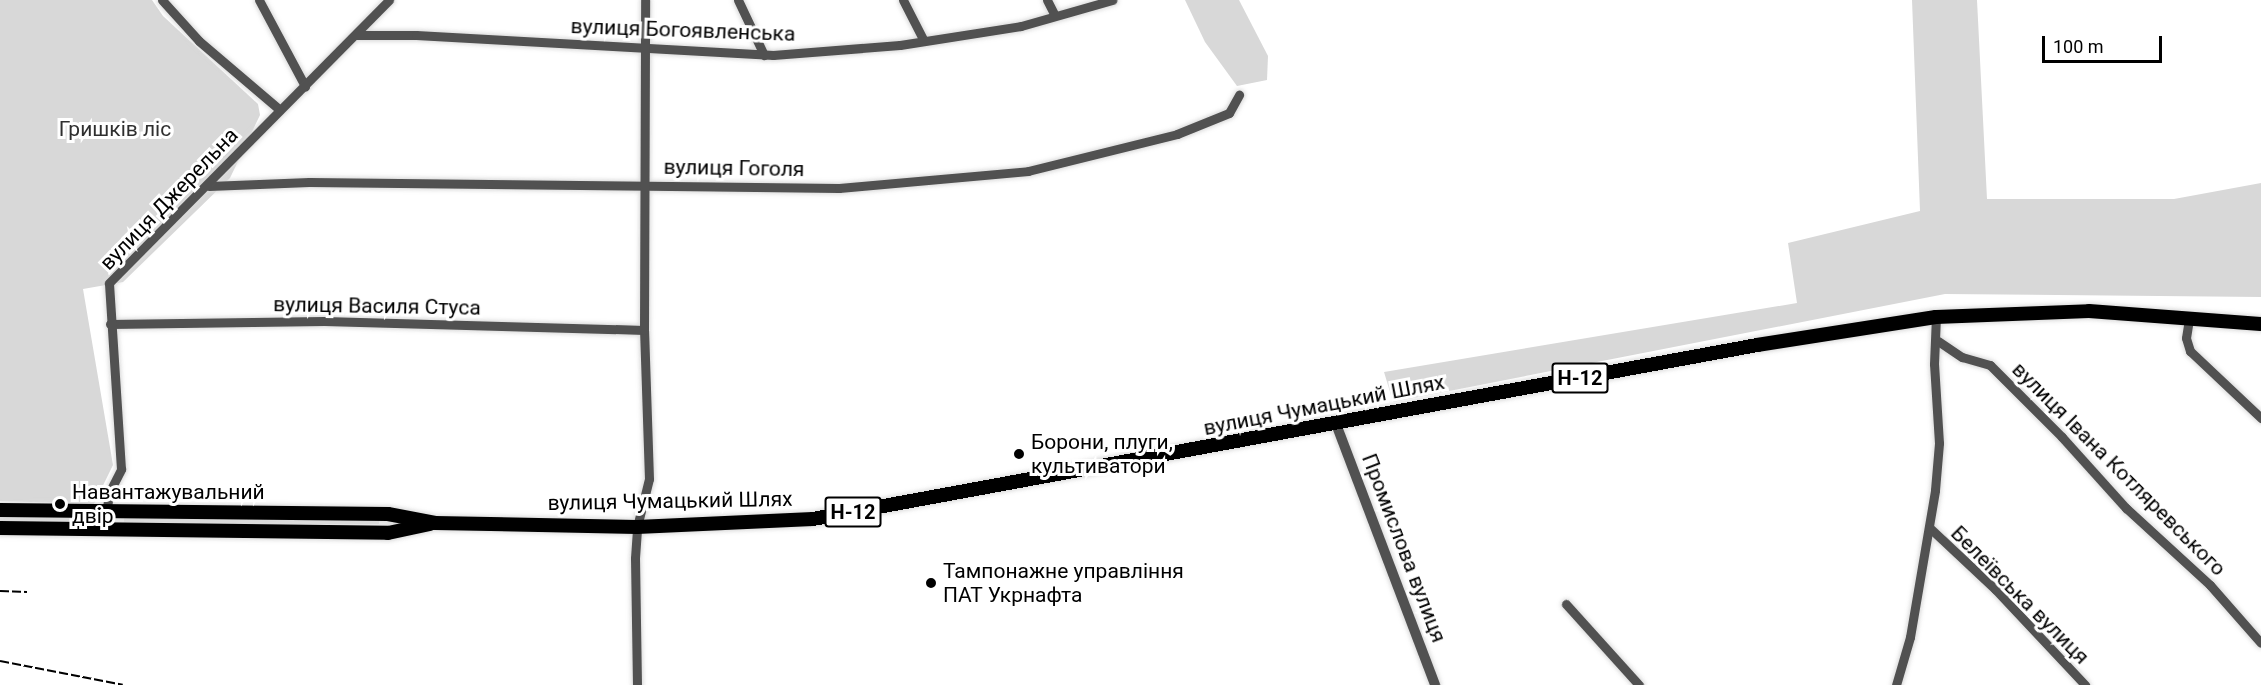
<!DOCTYPE html>
<html>
<head>
<meta charset="utf-8">
<style>
  body { margin:0 }
  #map { position:relative; width:2261px; height:685px; overflow:hidden; background:#fff; font-family:Roboto,sans-serif }
  div>[style] { position:absolute }
  .green>* { inset:0; background:#d8d8d8; transform-origin:0 0 }
  .roads { filter:drop-shadow(0 0 2px #dbdbdb) drop-shadow(0 0 2px #dbdbdb) }
  .minor>* { height:9px; margin:-4.5px; padding:0 4.5px; transform-origin:4.5px; border-radius:4.5px; background:#515151 }
  .tertiary>* { height:10px; margin:-5px; padding:0 5px; transform-origin:5px; border-radius:5px; background:#515151 }
  .primary>* { height:14px; margin:-7px; padding:0 7px; transform-origin:7px; border-radius:7px; background:#000 }
  .rail>* { height:2px; margin-top:-1px; transform-origin:0; background:repeating-linear-gradient(90deg,#000 0 9px,transparent 0 12px) }
  .dots>* { width:16px; height:16px; translate:-50% -50%; box-sizing:border-box; border:3px solid #fff; border-radius:50% }
  span { translate:-50% -50%; white-space:nowrap; text-align:center; line-height:1.15; -webkit-text-stroke:6px #fff; paint-order:stroke }
  .shield-label span { padding:2px 4px; background:#fff; border:2px solid; border-radius:4px; -webkit-text-stroke-width:0 }
  .shield-label { font-size:20px; color:#000; font-weight:700 }
  .street-label { font-size:21px; color:#000 }
  .park-label { font-size:21px; color:#2f2f2f }
  .poi-label { font-size:21px; color:#000 }
  .left { translate:0 -50%; text-align:left }
  .scale { position:absolute; left:2042px; top:36px; width:120px; height:27px; box-sizing:border-box; border:3px solid #000; border-top:0; padding-left:8px; font-size:18px; line-height:21px; white-space:nowrap; color:#000; -webkit-text-stroke:4px #fff; paint-order:stroke }
</style>
</head>
<body>
<div id="map">
  <div class="green">
    <i style="clip-path:polygon(0 0,152px 0,163px 16px,258px 104px,260px 115px,230px 178px,123px 282px,83px 289px,113px 465px,94px 504px,0 501px)"></i>
    <i style="clip-path:polygon(1185px 0,1239px 0,1268px 56px,1267px 80px,1237px 86px,1205px 42px)"></i>
    <i style="clip-path:polygon(1912px 0,1977px 0,1987px 199px,2174px 199px,2261px 183px,2261px 297px,1945px 294px,1393px 402px,1384px 372px,1797px 303px,1788px 243px,1920px 211px)"></i>
    <i style="left:0;top:515px;width:98px;height:7px;rotate:1deg"></i>
    <i style="left:124px;top:517px;width:255px;height:7px"></i>
  </div>
  <div class="roads">
    <div class="minor">
      <i style="left:162px;top:0;width:55px;rotate:47.9deg"></i>
      <i style="left:199px;top:41px;width:106px;rotate:40.4deg"></i>
      <i style="left:259px;top:0;width:98px;rotate:61.9deg"></i>
      <i style="left:738px;top:0;width:61px;rotate:64.7deg"></i>
      <i style="left:903px;top:0;width:46px;rotate:62.9deg"></i>
      <i style="left:1047px;top:0;width:16px;rotate:63deg"></i>
      <i style="left:356px;top:35px;width:60px"></i>
      <i style="left:416px;top:35px;width:358px;rotate:3.2deg"></i>
      <i style="left:773px;top:55px;width:127px;rotate:-4.5deg"></i>
      <i style="left:900px;top:45px;width:122px;rotate:-8.9deg"></i>
      <i style="left:1021px;top:26px;width:95px;rotate:-15.9deg"></i>
      <i style="left:209px;top:186px;width:100px;rotate:-2.3deg"></i>
      <i style="left:309px;top:182px;width:530px;rotate:0.65deg"></i>
      <i style="left:839px;top:188px;width:190px;rotate:-5.1deg"></i>
      <i style="left:1028px;top:171px;width:154px;rotate:-13.9deg"></i>
      <i style="left:1177px;top:134px;width:56px;rotate:-22deg"></i>
      <i style="left:1229px;top:113px;width:21px;rotate:-61deg"></i>
      <i style="left:2189px;top:319px;width:19px;rotate:99deg"></i>
      <i style="left:2186px;top:338px;width:14px;rotate:73deg"></i>
      <i style="left:2190px;top:351px;width:98px;rotate:43.3deg"></i>
      <i style="left:110px;top:324px;width:214px;rotate:-0.8deg"></i>
      <i style="left:324px;top:321px;width:320px;rotate:1.6deg"></i>
      <i style="left:1938px;top:341px;width:29px;rotate:34deg"></i>
      <i style="left:1962px;top:357px;width:29px;rotate:16deg"></i>
      <i style="left:1990px;top:365px;width:102px;rotate:45deg"></i>
      <i style="left:2062px;top:437px;width:96px;rotate:48deg"></i>
      <i style="left:2126px;top:508px;width:114px;rotate:42.5deg"></i>
      <i style="left:2210px;top:585px;width:77px;rotate:48.7deg"></i>
      <i style="left:104px;top:529px;width:36px;rotate:-82deg"></i>
      <i style="left:109px;top:493px;width:27px;rotate:-63deg"></i>
      <i style="left:121px;top:469px;width:186px;rotate:-93.7deg"></i>
      <i style="left:109px;top:283px;width:398px;rotate:-45.3deg"></i>
      <i style="left:1931px;top:529px;width:88px;rotate:43.2deg"></i>
      <i style="left:1995px;top:589px;width:132px;rotate:46.8deg"></i>
      <i style="left:1566px;top:604px;width:109px;rotate:48deg"></i>
      <i style="left:637px;top:685px;width:127px;rotate:-90.9deg"></i>
      <i style="left:635px;top:558px;width:31px;rotate:-86deg"></i>
      <i style="left:637px;top:527px;width:49px;rotate:-76deg"></i>
      <i style="left:649px;top:479px;width:149px;rotate:-91.9deg"></i>
      <i style="left:644px;top:330px;width:330px;rotate:-89.8deg"></i>
      <i style="left:1896px;top:685px;width:50px;rotate:-73.7deg"></i>
      <i style="left:1910px;top:637px;width:149px;rotate:-80.3deg"></i>
      <i style="left:1935px;top:490px;width:47px;rotate:-85.1deg"></i>
      <i style="left:1939px;top:443px;width:79px;rotate:-93.6deg"></i>
      <i style="left:1934px;top:364px;width:47px;rotate:-87.6deg"></i>
    </div>
    <div class="tertiary">
      <i style="left:1336px;top:424px;width:279px;rotate:69.2deg"></i>
    </div>
    <div class="primary">
      <i style="left:0;top:510px;width:388px;rotate:0.6deg"></i>
      <i style="left:388px;top:514px;width:48px;rotate:10.8deg"></i>
      <i style="left:435px;top:523px;width:202px;rotate:1.1deg"></i>
      <i style="left:637px;top:527px;width:176px;rotate:-2.6deg"></i>
      <i style="left:813px;top:519px;width:960px;rotate:-10.44deg"></i>
      <i style="left:1757px;top:345px;width:181px;rotate:-8.9deg"></i>
      <i style="left:1936px;top:317px;width:153px;rotate:-2.2deg"></i>
      <i style="left:2089px;top:311px;width:172px;rotate:4.3deg"></i>
      <i style="left:0;top:528px;width:388px;rotate:0.7deg"></i>
      <i style="left:388px;top:533px;width:43px;rotate:-12.1deg"></i>
    </div>
  </div>
  <div class="rail">
    <i style="left:0;top:591px;width:27px;rotate:2deg"></i>
    <i style="left:0;top:661px;width:125px;rotate:11deg"></i>
  </div>
  <div class="dots">
    <i style="left:1019px;top:454px;background:#000"></i>
    <i style="left:60px;top:504px;background:#000"></i>
    <i style="left:931px;top:583px;background:#000"></i>
  </div>
  <div class="shield-label">
    <span style="left:1580px;top:378px">Н-12</span>
    <span style="left:853px;top:512px">Н-12</span>
  </div>
  <div class="street-label">
    <span style="left:683px;top:30px;rotate:2deg">вулиця Богоявленська</span>
    <span style="left:734px;top:168px;rotate:1deg">вулиця Гоголя</span>
    <span style="left:169px;top:199px;rotate:-46deg">вулиця Джерельна</span>
    <span style="left:377px;top:306px;rotate:1deg">вулиця Василя Стуса</span>
    <span style="left:1324px;top:405px;rotate:-11deg">вулиця Чумацький Шлях</span>
    <span style="left:2119px;top:469px;rotate:45deg">вулиця Івана Котляревського</span>
    <span style="left:670px;top:501px;rotate:-1deg">вулиця Чумацький Шлях</span>
    <span style="left:1404px;top:548px;rotate:69deg">Промислова вулиця</span>
    <span style="left:2020px;top:595px;rotate:45deg">Белеївська вулиця</span>
  </div>
  <div class="park-label">
    <span style="left:115px;top:129px">Гришків ліс</span>
  </div>
  <div class="poi-label">
    <span class="left" style="left:1031px;top:454px">Борони, плуги,<br>культиватори</span>
    <span class="left" style="left:72px;top:504px">Навантажувальний<br>двір</span>
    <span class="left" style="left:943px;top:583px">Тампонажне управління<br>ПАТ Укрнафта</span>
  </div>
  <div class="scale">100 m</div>
</div>
</body>
</html>
